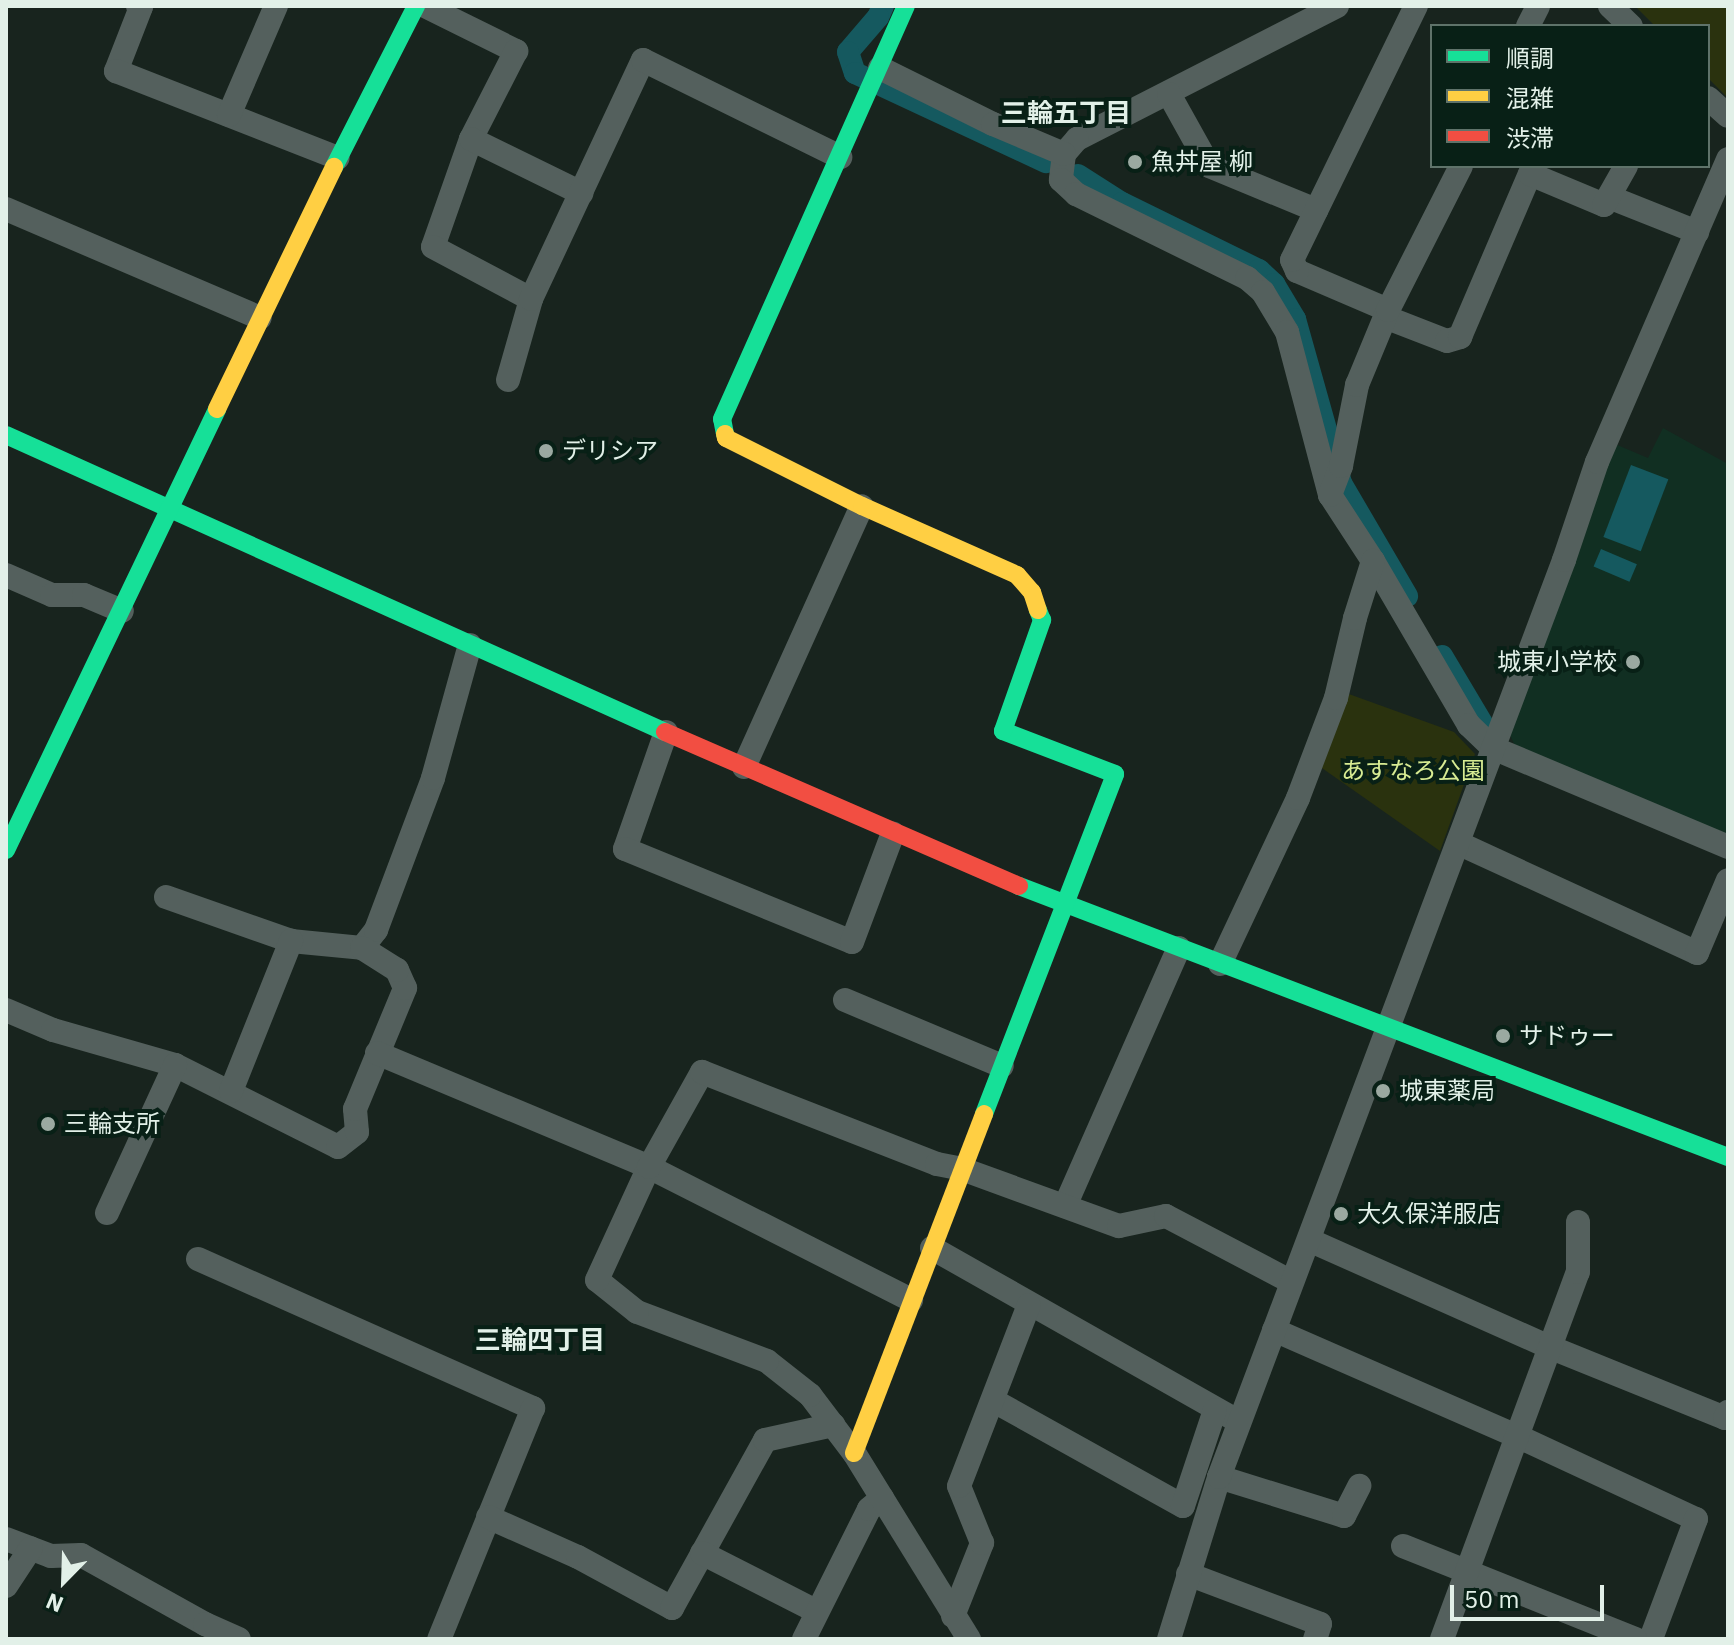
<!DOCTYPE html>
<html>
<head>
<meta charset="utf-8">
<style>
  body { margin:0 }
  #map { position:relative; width:1734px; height:1645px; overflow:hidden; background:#18241e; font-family:"IBM Plex Sans","Noto Sans JP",sans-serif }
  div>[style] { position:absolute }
  .built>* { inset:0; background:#112f22 }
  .green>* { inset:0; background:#2a320e }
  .water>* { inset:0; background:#15595f; transform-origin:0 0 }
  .canal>* { height:22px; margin:-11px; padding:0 11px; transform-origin:11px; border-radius:11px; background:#15595f }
  .street>* { height:24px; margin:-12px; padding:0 12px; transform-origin:12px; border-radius:12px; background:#54605d }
  .fast>* { height:18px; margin:-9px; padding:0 9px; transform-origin:9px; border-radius:9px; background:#16e098 }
  .slow>* { height:18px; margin:-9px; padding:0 9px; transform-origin:9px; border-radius:9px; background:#ffcf43 }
  .jam>* { height:18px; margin:-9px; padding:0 9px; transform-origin:9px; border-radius:9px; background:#f24e42 }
  .dots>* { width:22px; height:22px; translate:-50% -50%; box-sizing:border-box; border:4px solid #082016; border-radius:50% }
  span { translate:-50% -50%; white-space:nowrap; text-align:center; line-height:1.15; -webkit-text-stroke:8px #082016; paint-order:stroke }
  .poi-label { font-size:24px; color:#e2f0e8 }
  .left { translate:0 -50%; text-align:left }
  .right { translate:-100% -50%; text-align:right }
  .park-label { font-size:24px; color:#d8ec93 }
  .neighbourhood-label { font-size:26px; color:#e2f0e8; font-weight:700 }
  .frame { position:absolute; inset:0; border:8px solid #e2f0e8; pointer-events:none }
  .legend { position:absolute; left:1430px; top:24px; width:280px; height:144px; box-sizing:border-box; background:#082016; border:2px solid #5f736a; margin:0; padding:10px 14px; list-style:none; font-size:24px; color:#e2f0e8 }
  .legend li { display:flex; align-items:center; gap:16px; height:40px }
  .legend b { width:40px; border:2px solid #5f736a }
  .north { position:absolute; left:24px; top:1541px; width:80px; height:80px; -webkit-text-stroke:6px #082016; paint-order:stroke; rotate:203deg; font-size:22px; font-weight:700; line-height:32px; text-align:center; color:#e2f0e8 }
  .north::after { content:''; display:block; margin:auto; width:28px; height:36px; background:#e2f0e8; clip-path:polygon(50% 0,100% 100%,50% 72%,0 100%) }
  .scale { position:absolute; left:1450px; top:1585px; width:154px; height:36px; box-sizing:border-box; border:4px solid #e2f0e8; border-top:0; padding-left:10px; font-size:24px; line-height:28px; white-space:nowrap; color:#e2f0e8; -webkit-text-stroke:6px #082016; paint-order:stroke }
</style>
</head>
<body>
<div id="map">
  <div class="built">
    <i style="clip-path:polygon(1663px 428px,1728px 464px,1728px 840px,1516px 748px,1510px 735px,1615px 444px,1648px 458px)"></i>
  </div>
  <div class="green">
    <i style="clip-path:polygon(1635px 6px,1728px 6px,1728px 98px,1708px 78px,1708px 26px,1655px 26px)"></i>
    <i style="clip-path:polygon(1346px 693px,1454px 732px,1475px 754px,1440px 851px,1319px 766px)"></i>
  </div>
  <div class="water">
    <i style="left:1631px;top:465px;width:40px;height:77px;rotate:21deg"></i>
    <i style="left:1601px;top:549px;width:39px;height:19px;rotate:23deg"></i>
  </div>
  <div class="canal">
    <i style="left:883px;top:6px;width:12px;rotate:114deg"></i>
    <i style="left:878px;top:17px;width:46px;rotate:130.6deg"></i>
    <i style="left:848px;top:52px;width:22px;rotate:72deg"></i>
    <i style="left:855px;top:73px;width:211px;rotate:25deg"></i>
    <i style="left:1078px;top:175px;width:52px;rotate:32.5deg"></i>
    <i style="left:1122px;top:203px;width:153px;rotate:26.1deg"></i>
    <i style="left:1259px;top:270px;width:21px;rotate:43deg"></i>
    <i style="left:1274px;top:284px;width:41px;rotate:59deg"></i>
    <i style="left:1295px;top:319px;width:170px;rotate:74.3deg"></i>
    <i style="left:1341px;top:483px;width:131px;rotate:59.7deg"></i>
    <i style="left:1442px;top:656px;width:84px;rotate:59.2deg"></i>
  </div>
  <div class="street">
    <i style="left:138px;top:6px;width:3px;rotate:18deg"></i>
    <i style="left:141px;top:7px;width:69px;rotate:111.3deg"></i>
    <i style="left:116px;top:71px;width:238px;rotate:21.4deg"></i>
    <i style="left:425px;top:6px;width:102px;rotate:26.3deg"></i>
    <i style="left:516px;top:51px;width:99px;rotate:117.1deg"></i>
    <i style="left:471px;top:139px;width:114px;rotate:109.4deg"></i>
    <i style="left:433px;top:247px;width:111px;rotate:28deg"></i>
    <i style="left:1337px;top:6px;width:292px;rotate:152.9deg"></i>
    <i style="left:1077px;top:139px;width:20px;rotate:131deg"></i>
    <i style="left:1064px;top:154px;width:26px;rotate:97deg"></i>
    <i style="left:1061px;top:180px;width:21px;rotate:43deg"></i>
    <i style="left:1076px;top:194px;width:191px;rotate:26.2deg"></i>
    <i style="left:1247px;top:278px;width:21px;rotate:41deg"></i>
    <i style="left:1263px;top:292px;width:47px;rotate:59deg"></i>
    <i style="left:1287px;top:332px;width:169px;rotate:75.2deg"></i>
    <i style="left:1330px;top:495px;width:79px;rotate:56.9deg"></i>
    <i style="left:1373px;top:561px;width:190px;rotate:59.7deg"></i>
    <i style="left:1469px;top:725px;width:33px;rotate:44deg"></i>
    <i style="left:1493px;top:748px;width:255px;rotate:22.8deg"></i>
    <i style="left:1610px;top:6px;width:29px;rotate:44deg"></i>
    <i style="left:1528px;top:26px;width:22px;rotate:-63deg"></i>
    <i style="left:880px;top:68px;width:126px;rotate:26.4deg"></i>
    <i style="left:993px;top:124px;width:77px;rotate:22.9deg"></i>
    <i style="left:1169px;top:94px;width:82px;rotate:60.9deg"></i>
    <i style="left:1209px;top:166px;width:116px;rotate:22.4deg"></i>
    <i style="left:1708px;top:98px;width:27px;rotate:42deg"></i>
    <i style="left:229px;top:115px;width:119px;rotate:-66.7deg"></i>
    <i style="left:471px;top:139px;width:123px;rotate:26.1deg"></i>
    <i style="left:1609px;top:197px;width:95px;rotate:21.7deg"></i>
    <i style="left:6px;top:209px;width:276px;rotate:23.2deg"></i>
    <i style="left:1388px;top:310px;width:99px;rotate:-156.8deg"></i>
    <i style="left:1297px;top:271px;width:12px;rotate:-114deg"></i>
    <i style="left:1292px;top:260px;width:283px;rotate:-64deg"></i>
    <i style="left:1385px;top:317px;width:66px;rotate:21.2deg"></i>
    <i style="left:1447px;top:341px;width:14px;rotate:-17deg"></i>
    <i style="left:1460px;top:337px;width:177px;rotate:-66.8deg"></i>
    <i style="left:1530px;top:174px;width:80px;rotate:22.7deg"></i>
    <i style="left:1604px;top:205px;width:45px;rotate:-60.6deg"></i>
    <i style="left:508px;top:380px;width:84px;rotate:-74.1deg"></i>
    <i style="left:531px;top:299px;width:264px;rotate:-64.9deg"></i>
    <i style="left:643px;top:60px;width:220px;rotate:26.2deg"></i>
    <i style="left:1330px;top:495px;width:31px;rotate:-69deg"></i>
    <i style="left:1341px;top:466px;width:83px;rotate:-78.8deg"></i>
    <i style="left:1357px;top:385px;width:81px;rotate:-67.5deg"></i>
    <i style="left:1388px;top:310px;width:161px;rotate:-63.1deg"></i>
    <i style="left:6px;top:575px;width:50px;rotate:23.5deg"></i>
    <i style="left:52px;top:595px;width:32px"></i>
    <i style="left:84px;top:595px;width:41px;rotate:22.8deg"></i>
    <i style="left:666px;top:732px;width:124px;rotate:109.3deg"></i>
    <i style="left:625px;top:849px;width:245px;rotate:22.3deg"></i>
    <i style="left:852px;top:942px;width:116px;rotate:-69.4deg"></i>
    <i style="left:744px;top:767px;width:286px;rotate:-65.7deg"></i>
    <i style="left:1458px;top:843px;width:263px;rotate:24.7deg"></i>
    <i style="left:1697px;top:953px;width:79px;rotate:-67deg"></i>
    <i style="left:166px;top:897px;width:133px;rotate:19.4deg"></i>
    <i style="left:291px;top:941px;width:71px;rotate:5.6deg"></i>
    <i style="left:362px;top:948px;width:23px;rotate:-52deg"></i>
    <i style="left:376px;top:930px;width:162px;rotate:-69.4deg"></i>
    <i style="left:433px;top:778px;width:138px;rotate:-74.5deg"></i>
    <i style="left:1220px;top:964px;width:183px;rotate:-64.8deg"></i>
    <i style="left:1298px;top:798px;width:107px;rotate:-69.2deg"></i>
    <i style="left:1336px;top:698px;width:82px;rotate:-76.6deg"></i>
    <i style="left:1355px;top:618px;width:60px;rotate:-72.5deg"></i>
    <i style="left:845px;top:1000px;width:170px;rotate:22.8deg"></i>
    <i style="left:6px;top:1010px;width:51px;rotate:23.1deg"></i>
    <i style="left:53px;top:1030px;width:127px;rotate:16deg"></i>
    <i style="left:175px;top:1065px;width:182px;rotate:26.7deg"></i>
    <i style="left:338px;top:1147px;width:24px;rotate:-38deg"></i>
    <i style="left:357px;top:1132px;width:23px;rotate:-95deg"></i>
    <i style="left:355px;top:1109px;width:131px;rotate:-67.5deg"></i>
    <i style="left:405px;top:988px;width:20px;rotate:-114deg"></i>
    <i style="left:397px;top:970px;width:41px;rotate:-147.8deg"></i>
    <i style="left:377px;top:1053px;width:295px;rotate:22.7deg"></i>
    <i style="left:649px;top:1167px;width:294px;rotate:26.9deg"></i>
    <i style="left:231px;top:1091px;width:162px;rotate:-68.2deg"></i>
    <i style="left:1065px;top:1206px;width:282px;rotate:-66.2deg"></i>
    <i style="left:107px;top:1213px;width:163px;rotate:-65.3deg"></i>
    <i style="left:1309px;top:1240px;width:266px;rotate:24deg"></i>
    <i style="left:1552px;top:1348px;width:187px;rotate:22deg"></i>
    <i style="left:1725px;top:1418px;width:7px;rotate:-63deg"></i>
    <i style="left:932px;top:1248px;width:353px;rotate:29.5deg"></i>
    <i style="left:198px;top:1259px;width:367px;rotate:24deg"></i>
    <i style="left:533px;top:1408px;width:249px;rotate:112.1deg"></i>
    <i style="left:1274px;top:1330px;width:267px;rotate:23.6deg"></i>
    <i style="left:1519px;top:1437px;width:195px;rotate:24.9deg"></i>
    <i style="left:1696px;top:1519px;width:128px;rotate:110.6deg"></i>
    <i style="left:994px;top:1401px;width:216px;rotate:29.1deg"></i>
    <i style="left:1183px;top:1506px;width:101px;rotate:-71.6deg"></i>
    <i style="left:1219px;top:1477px;width:131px;rotate:17.3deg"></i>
    <i style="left:1344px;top:1516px;width:34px;rotate:-63deg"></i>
    <i style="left:488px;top:1517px;width:98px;rotate:24deg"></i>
    <i style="left:578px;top:1557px;width:107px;rotate:28.5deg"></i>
    <i style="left:672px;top:1608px;width:192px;rotate:-61deg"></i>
    <i style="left:765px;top:1440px;width:70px;rotate:-12.4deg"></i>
    <i style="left:6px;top:1539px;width:48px;rotate:20.7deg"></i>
    <i style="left:51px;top:1556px;width:30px;rotate:-2deg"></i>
    <i style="left:81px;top:1555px;width:142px;rotate:29.1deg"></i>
    <i style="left:205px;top:1624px;width:37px;rotate:24deg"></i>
    <i style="left:1403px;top:1546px;width:250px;rotate:21.8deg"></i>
    <i style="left:702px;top:1553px;width:128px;rotate:27deg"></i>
    <i style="left:1188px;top:1574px;width:141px;rotate:20.7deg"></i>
    <i style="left:1320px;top:1624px;width:16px;rotate:108deg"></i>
    <i style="left:6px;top:1586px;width:45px;rotate:-56.7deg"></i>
    <i style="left:953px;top:1616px;width:79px;rotate:-68.3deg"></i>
    <i style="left:982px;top:1543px;width:61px;rotate:-112deg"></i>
    <i style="left:959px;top:1486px;width:194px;rotate:-68.9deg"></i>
    <i style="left:804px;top:1639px;width:145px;rotate:-63.4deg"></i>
    <i style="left:869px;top:1509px;width:17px;rotate:-40deg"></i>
    <i style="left:969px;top:1639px;width:219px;rotate:-121.7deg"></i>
    <i style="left:854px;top:1453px;width:73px;rotate:-127.2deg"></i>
    <i style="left:810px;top:1395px;width:55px;rotate:-141.7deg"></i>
    <i style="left:767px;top:1361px;width:139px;rotate:-159.3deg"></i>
    <i style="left:637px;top:1312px;width:51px;rotate:-141.3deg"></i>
    <i style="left:597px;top:1280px;width:124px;rotate:-65.3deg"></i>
    <i style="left:649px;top:1167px;width:109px;rotate:-60.8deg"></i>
    <i style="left:702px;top:1072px;width:252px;rotate:21.4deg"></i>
    <i style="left:937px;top:1164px;width:25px;rotate:11deg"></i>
    <i style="left:962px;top:1169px;width:167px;rotate:20deg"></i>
    <i style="left:1119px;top:1226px;width:48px;rotate:-12deg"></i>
    <i style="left:1166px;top:1216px;width:140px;rotate:27.7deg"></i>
    <i style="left:1169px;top:1639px;width:170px;rotate:-72.8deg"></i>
    <i style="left:1219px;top:1477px;width:980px;rotate:-69.38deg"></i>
    <i style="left:1564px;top:560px;width:103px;rotate:-71.4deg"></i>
    <i style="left:1597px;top:462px;width:330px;rotate:-66.6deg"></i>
    <i style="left:1442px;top:1639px;width:391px;rotate:-69.7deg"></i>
    <i style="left:1578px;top:1272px;width:50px;rotate:-90deg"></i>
  </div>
  <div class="fast">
    <i style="left:334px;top:167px;width:181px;rotate:-63deg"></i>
    <i style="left:725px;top:434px;width:15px;rotate:-101deg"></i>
    <i style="left:722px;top:419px;width:452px;rotate:-66deg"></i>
    <i style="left:6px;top:435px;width:723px;rotate:24.26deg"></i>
    <i style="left:6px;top:850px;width:489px;rotate:-64.4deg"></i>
    <i style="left:1019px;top:886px;width:759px;rotate:20.92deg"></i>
    <i style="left:984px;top:1114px;width:364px;rotate:-68.9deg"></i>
    <i style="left:1115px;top:774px;width:120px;rotate:-159deg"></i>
    <i style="left:1003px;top:731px;width:118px;rotate:-70.6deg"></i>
    <i style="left:1042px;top:620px;width:11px;rotate:-112deg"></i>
  </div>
  <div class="slow">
    <i style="left:217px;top:409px;width:269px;rotate:-64.2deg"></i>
    <i style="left:725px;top:434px;width:4px;rotate:76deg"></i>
    <i style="left:726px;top:438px;width:152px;rotate:26.6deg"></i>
    <i style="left:862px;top:506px;width:170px;rotate:24deg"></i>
    <i style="left:1017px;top:575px;width:23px;rotate:49deg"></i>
    <i style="left:1032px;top:592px;width:19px;rotate:72deg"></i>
    <i style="left:854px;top:1453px;width:363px;rotate:-69deg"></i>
  </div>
  <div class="jam">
    <i style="left:665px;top:732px;width:386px;rotate:23.5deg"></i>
  </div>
  <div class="dots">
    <i style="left:1135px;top:162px;background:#9ba9a1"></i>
    <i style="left:546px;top:451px;background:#9ba9a1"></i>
    <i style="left:1633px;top:662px;background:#9ba9a1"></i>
    <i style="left:1503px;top:1036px;background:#9ba9a1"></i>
    <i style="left:1383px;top:1091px;background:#9ba9a1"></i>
    <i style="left:48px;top:1124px;background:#9ba9a1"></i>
    <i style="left:1341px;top:1214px;background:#9ba9a1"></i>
  </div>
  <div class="poi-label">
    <span class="left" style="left:1151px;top:162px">魚丼屋 柳</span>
    <span class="left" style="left:562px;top:451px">デリシア</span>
    <span class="right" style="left:1617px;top:662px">城東小学校</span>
    <span class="left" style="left:1519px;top:1036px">サドゥー</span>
    <span class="left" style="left:1399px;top:1091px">城東薬局</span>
    <span class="left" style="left:64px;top:1124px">三輪支所</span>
    <span class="left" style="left:1357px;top:1214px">大久保洋服店</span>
  </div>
  <div class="park-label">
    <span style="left:1413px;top:771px">あすなろ公園</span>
  </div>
  <div class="neighbourhood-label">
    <span style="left:1066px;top:113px">三輪五丁目</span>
    <span style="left:540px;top:1340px">三輪四丁目</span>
  </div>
  <div class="frame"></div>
  <ul class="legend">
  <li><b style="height:10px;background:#16e098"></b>順調</li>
  <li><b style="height:10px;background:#ffcf43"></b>混雑</li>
  <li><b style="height:10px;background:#f24e42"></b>渋滞</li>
  </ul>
  <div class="north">N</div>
  <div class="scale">50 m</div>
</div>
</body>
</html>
